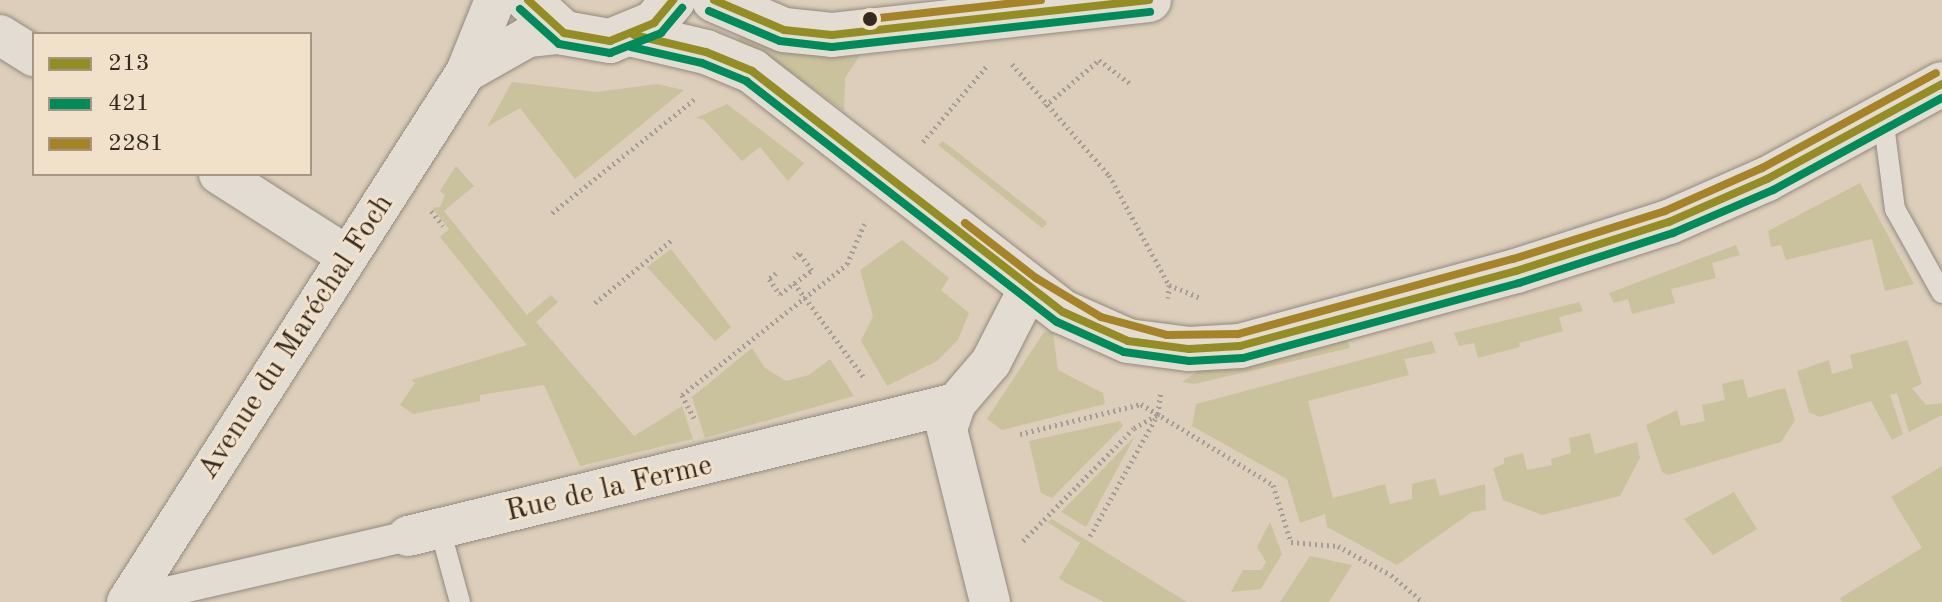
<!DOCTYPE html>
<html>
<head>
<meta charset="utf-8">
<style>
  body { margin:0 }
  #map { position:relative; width:1942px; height:602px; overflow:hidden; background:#dcceba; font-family:"Old Standard TT",serif }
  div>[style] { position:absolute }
  .green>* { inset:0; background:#cac29d }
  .path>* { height:5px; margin-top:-2.5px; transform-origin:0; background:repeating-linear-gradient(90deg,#a59e96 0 2px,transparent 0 6px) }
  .roads { filter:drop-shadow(0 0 2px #938a7e) drop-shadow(0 0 2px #938a7e) }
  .service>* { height:20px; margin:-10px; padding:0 10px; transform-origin:10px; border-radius:10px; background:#e3dcd3 }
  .pedestrian>* { height:30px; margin:-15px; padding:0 15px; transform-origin:15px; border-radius:15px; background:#e3dcd3 }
  .minor>* { height:40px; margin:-20px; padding:0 20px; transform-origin:20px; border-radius:20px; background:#e3dcd3 }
  .secondary>* { height:44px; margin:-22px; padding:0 22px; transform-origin:22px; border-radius:22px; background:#e3dcd3 }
  .bus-1>* { height:8px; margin:-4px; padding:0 4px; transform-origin:4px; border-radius:4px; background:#948d24 }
  .bus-2>* { height:8px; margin:-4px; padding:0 4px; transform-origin:4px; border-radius:4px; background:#008b5a }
  .bus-3>* { height:8px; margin:-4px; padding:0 4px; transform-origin:4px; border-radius:4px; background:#a68326 }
  .dots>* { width:22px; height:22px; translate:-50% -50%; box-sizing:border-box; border:4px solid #f1e0ca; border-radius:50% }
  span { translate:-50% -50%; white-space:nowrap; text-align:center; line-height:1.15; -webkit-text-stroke:6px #f1e0ca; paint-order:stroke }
  .street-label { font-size:30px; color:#342a1f }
  .legend { position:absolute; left:32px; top:32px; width:280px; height:144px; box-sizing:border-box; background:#f1e0ca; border:2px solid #a59786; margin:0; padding:10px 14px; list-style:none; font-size:24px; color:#342a1f }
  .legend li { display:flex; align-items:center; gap:16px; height:40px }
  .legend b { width:40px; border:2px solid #a59786 }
</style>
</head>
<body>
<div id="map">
  <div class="green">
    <i style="clip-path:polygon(741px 34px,864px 49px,845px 78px,844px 111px,763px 53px,737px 43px)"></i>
    <i style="clip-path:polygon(512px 82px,596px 92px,657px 84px,684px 90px,575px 179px,520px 108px,487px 127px)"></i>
    <i style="clip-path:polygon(727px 104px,804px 163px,788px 181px,760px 147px,742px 161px,704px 120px,696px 118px)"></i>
    <i style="clip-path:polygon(943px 141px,1047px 222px,1046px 225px,1042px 228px,938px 145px)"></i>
    <i style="clip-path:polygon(456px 166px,474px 186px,444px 211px,527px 315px,551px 295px,558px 302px,536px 322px,634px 436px,682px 406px,693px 439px,580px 466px,544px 385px,480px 395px,480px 401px,413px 414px,400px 405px,415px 383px,411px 380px,527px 345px,440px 237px,449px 229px,432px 208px,440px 207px,445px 195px,440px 191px)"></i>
    <i style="clip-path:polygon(1860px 183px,1914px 284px,1885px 291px,1872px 239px,1786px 260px,1781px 245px,1771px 247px,1768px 231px)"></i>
    <i style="clip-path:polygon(902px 240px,949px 278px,941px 290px,969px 313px,958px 340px,937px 361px,887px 386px,861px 341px,873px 316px,860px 270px)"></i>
    <i style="clip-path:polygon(1736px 245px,1740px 255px,1712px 263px,1716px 278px,1671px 289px,1675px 303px,1632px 314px,1628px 299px,1614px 303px,1609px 293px)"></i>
    <i style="clip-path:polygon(671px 249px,731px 327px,715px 341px,647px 267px)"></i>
    <i style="clip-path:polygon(1579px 302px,1583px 311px,1559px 317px,1563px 331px,1519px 343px,1520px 347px,1478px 358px,1474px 343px,1459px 346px,1454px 333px)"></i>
    <i style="clip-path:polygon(1044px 332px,1053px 332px,1058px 370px,1103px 393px,1105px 404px,1002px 430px,987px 419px)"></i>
    <i style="clip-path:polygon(1345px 333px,1350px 348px,1194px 384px,1182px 382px,1198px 371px)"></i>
    <i style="clip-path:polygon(1907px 340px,1922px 384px,1912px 388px,1926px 405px,1942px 403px,1942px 415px,1909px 432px,1897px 393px,1890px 395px,1903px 434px,1892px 440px,1871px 401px,1820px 417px,1809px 412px,1797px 371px,1829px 360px,1832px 374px,1853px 368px,1850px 355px)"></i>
    <i style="clip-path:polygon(1432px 341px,1436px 353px,1404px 359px,1409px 375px,1308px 401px,1333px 498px,1385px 484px,1390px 504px,1412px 499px,1412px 484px,1435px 478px,1440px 496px,1485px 484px,1486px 510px,1472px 512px,1397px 565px,1327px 527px,1325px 514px,1300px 523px,1287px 479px,1192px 426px,1196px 404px)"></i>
    <i style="clip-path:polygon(752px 348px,765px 368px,786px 381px,809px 375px,830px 359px,854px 396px,705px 438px,692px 397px)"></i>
    <i style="clip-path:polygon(1743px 379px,1748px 398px,1785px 388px,1795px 420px,1781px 442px,1668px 475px,1662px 472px,1646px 425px,1677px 410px,1681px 426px,1705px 421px,1702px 405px,1725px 400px,1722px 384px)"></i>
    <i style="clip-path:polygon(1120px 421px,1123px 426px,1052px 498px,1041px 493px,1029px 441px)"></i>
    <i style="clip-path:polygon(1590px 433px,1595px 454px,1637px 442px,1640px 458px,1620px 496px,1542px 515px,1503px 500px,1493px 468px,1504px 464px,1504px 458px,1523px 453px,1527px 470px,1552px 465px,1551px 459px,1571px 453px,1569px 438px)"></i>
    <i style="clip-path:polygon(1135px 436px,1086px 527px,1061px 512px)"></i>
    <i style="clip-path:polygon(1942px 466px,1942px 602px,1842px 602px,1840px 598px,1922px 548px,1891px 497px)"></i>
    <i style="clip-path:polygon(1734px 492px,1757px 529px,1713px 555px,1684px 519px)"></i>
    <i style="clip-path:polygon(1052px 519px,1187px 602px,1104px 602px,1066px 583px,1059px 578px,1080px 543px,1047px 522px)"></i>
    <i style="clip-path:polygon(1270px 522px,1282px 554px,1261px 589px,1231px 592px,1243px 570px,1261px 570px,1266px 562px,1257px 547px)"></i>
    <i style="clip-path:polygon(1310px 556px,1352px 565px,1329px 602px,1280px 602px)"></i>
  </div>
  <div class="path">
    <i style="left:1012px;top:64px;width:147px;rotate:48.9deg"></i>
    <i style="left:1109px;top:175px;width:125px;rotate:61.4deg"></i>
    <i style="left:1169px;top:285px;width:13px;rotate:94deg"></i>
    <i style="left:1045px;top:106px;width:71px;rotate:-40.4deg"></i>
    <i style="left:1099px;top:60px;width:39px;rotate:37deg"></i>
    <i style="left:923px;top:142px;width:98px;rotate:-50deg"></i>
    <i style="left:431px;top:211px;width:19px;rotate:51deg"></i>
    <i style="left:552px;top:213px;width:183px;rotate:-38.6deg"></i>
    <i style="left:776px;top:273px;width:9px;rotate:139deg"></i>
    <i style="left:769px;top:279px;width:19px;rotate:54deg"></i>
    <i style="left:780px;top:294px;width:40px;rotate:-37deg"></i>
    <i style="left:812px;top:270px;width:21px;rotate:-127deg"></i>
    <i style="left:799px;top:253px;width:7px;rotate:135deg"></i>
    <i style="left:794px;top:283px;width:119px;rotate:53.5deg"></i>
    <i style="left:1169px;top:285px;width:35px;rotate:22deg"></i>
    <i style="left:595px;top:303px;width:101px;rotate:-39.4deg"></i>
    <i style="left:694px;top:418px;width:26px;rotate:-118deg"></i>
    <i style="left:682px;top:395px;width:211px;rotate:-38.4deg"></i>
    <i style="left:847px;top:264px;width:48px;rotate:-66.6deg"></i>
    <i style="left:1020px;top:434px;width:125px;rotate:-13.9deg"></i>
    <i style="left:1141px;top:404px;width:155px;rotate:31.5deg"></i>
    <i style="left:1273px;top:485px;width:60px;rotate:72.5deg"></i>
    <i style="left:1291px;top:542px;width:47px;rotate:4.9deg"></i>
    <i style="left:1338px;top:546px;width:60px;rotate:28.7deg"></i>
    <i style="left:1391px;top:575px;width:42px;rotate:40.2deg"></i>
    <i style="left:1090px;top:536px;width:140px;rotate:-60.9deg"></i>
    <i style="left:1158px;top:414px;width:23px;rotate:-83deg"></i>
    <i style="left:1023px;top:541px;width:158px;rotate:-45.5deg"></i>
    <i style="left:1134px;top:428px;width:26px;rotate:-29deg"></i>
  </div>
  <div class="roads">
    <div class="service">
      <i style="left:1883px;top:117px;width:93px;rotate:82.6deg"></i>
      <i style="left:1895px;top:209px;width:96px;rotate:60.8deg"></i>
      <i style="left:440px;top:529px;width:76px;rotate:74.7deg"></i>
    </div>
    <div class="pedestrian">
      <i style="left:127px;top:601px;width:288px;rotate:-13deg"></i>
    </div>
    <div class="minor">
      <i style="left:0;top:35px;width:40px;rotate:32deg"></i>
      <i style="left:466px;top:72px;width:78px;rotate:-68.1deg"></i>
      <i style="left:219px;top:174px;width:152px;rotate:32.6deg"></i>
      <i style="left:408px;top:536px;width:564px;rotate:-13.64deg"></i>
      <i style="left:127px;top:602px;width:629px;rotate:-57.4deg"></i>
      <i style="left:466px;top:72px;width:71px;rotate:-29.4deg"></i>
      <i style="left:528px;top:37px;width:36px;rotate:-6deg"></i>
      <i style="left:990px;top:602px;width:178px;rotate:-104deg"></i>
      <i style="left:947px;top:429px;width:28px;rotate:-71deg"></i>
      <i style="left:956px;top:403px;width:54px;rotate:-49.5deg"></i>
      <i style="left:991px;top:362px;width:83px;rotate:-62.8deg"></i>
    </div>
    <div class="secondary">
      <i style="left:528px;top:0;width:49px;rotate:42.5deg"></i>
      <i style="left:564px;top:33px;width:47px;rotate:9.9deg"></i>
      <i style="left:610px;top:41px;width:48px;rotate:-22.2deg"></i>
      <i style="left:654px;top:23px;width:30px;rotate:-50deg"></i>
      <i style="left:714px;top:0;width:76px;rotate:23.2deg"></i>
      <i style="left:784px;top:30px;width:48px;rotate:5.9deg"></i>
      <i style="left:832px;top:35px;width:319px;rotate:-6.3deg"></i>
      <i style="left:634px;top:35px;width:74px;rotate:13.3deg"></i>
      <i style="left:706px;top:52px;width:50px;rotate:22.4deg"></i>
      <i style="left:752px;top:71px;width:393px;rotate:37.8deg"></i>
      <i style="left:1063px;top:312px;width:71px;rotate:24deg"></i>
      <i style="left:1128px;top:341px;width:62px;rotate:7.5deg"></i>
      <i style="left:1189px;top:349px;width:51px;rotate:-3.4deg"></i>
      <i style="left:1240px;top:346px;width:286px;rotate:-15.2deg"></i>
      <i style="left:1516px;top:271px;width:161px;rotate:-17.8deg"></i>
      <i style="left:1669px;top:222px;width:107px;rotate:-23.7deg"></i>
      <i style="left:1767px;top:179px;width:199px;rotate:-28.5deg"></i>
    </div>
  </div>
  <div class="bus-1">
    <i style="left:528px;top:0;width:49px;rotate:42.5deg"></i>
    <i style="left:564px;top:33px;width:47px;rotate:9.9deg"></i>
    <i style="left:610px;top:41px;width:48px;rotate:-22.2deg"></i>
    <i style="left:654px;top:23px;width:30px;rotate:-50deg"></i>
    <i style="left:714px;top:0;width:76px;rotate:23.2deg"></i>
    <i style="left:784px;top:30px;width:48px;rotate:5.9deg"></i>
    <i style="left:832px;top:35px;width:319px;rotate:-6.3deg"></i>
    <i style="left:634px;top:35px;width:74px;rotate:13.3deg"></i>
    <i style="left:706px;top:52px;width:50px;rotate:22.4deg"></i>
    <i style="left:752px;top:71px;width:393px;rotate:37.8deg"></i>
    <i style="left:1063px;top:312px;width:71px;rotate:24deg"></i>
    <i style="left:1128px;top:341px;width:62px;rotate:7.5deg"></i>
    <i style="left:1189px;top:349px;width:51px;rotate:-3.4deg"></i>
    <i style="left:1240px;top:346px;width:286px;rotate:-15.2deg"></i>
    <i style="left:1516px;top:271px;width:161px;rotate:-17.8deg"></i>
    <i style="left:1669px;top:222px;width:107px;rotate:-23.7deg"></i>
    <i style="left:1767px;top:179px;width:199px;rotate:-28.5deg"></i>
  </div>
  <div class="bus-2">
    <i style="left:520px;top:9px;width:52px;rotate:41.9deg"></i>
    <i style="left:559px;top:44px;width:52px;rotate:10deg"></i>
    <i style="left:610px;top:53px;width:55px;rotate:-21.4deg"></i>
    <i style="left:661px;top:33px;width:33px;rotate:-50deg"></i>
    <i style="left:709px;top:11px;width:77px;rotate:22.9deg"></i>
    <i style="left:780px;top:41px;width:52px;rotate:6.6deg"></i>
    <i style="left:832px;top:47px;width:320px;rotate:-6.3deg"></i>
    <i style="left:631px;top:47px;width:73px;rotate:12.7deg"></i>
    <i style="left:702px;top:63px;width:48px;rotate:22.2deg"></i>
    <i style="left:746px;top:81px;width:393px;rotate:37.8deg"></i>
    <i style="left:1057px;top:322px;width:73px;rotate:24.1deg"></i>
    <i style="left:1124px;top:352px;width:66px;rotate:7.9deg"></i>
    <i style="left:1189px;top:361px;width:54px;rotate:-3.2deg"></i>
    <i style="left:1243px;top:358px;width:286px;rotate:-15.2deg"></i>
    <i style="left:1519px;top:283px;width:162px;rotate:-18deg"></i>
    <i style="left:1673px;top:233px;width:109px;rotate:-23.3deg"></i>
    <i style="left:1773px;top:190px;width:192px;rotate:-28.6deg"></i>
  </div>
  <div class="bus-3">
    <i style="left:870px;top:19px;width:172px;rotate:-6.3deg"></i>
    <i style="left:965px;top:223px;width:90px;rotate:37.8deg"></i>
    <i style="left:1036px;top:278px;width:76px;rotate:31deg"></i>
    <i style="left:1101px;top:317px;width:68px;rotate:15.3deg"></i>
    <i style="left:1167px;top:335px;width:71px;rotate:-0.8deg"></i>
    <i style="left:1238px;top:334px;width:285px;rotate:-15.3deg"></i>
    <i style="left:1513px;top:259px;width:159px;rotate:-17.5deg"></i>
    <i style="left:1665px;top:211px;width:106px;rotate:-23.9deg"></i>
    <i style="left:1762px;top:168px;width:198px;rotate:-28.6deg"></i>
  </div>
  <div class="dots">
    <i style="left:870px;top:19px;background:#342a1f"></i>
  </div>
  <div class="street-label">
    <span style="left:296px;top:337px;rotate:-57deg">Avenue du Maréchal Foch</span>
    <span style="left:609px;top:489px;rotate:-13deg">Rue de la Ferme</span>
  </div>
  <ul class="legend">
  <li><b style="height:10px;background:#948d24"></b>213</li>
  <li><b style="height:10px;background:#008b5a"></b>421</li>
  <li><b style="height:10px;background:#a68326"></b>2281</li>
  </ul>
</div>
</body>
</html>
